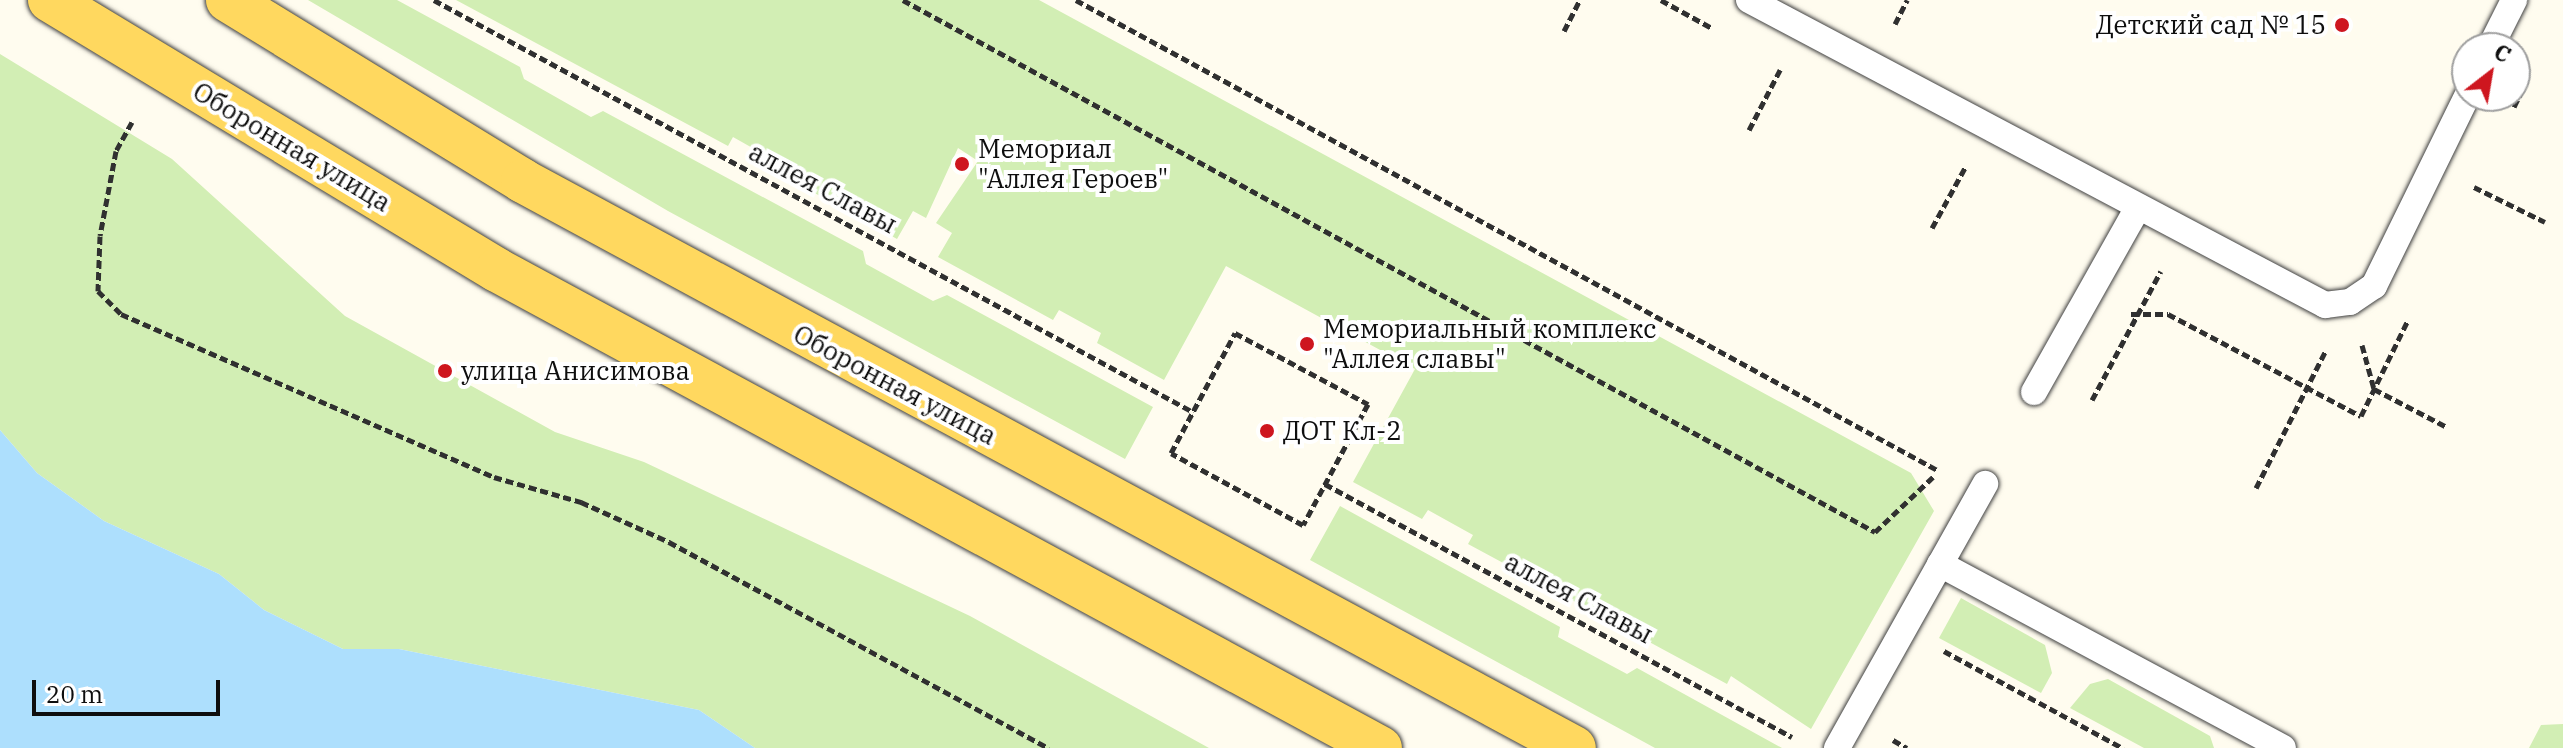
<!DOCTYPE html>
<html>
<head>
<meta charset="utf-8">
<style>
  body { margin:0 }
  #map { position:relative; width:2563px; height:748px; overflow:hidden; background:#fffcef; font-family:"IBM Plex Serif",serif }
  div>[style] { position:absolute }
  .green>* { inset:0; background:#d2eeb4 }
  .water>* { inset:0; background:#addffd }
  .path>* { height:5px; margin-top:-2.5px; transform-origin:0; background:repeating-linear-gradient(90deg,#303030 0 8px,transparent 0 12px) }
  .roads { filter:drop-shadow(0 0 2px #414141) drop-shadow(0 0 2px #414141) }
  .service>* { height:26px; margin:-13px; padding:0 13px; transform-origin:13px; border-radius:13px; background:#fff }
  .primary>* { height:44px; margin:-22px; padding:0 22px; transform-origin:22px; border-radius:22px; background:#ffd85f }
  .dots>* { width:22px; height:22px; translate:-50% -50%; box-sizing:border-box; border:4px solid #fff; border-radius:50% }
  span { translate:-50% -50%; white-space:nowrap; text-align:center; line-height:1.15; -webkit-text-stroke:8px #fff; paint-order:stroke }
  .poi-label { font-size:26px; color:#0e0e0e }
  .right { translate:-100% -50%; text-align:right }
  .left { translate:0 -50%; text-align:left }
  .street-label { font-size:26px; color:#0e0e0e }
  .north { position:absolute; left:2451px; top:32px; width:80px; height:80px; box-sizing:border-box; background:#fff; border:2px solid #9f9f9f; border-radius:50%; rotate:31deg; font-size:22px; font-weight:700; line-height:32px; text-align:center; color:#0e0e0e }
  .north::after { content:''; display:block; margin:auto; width:28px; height:36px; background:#ce161f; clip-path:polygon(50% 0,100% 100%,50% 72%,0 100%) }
  .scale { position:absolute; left:32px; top:680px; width:188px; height:36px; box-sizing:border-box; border:4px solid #0e0e0e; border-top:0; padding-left:10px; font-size:24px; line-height:28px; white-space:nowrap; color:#0e0e0e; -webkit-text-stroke:6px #fff; paint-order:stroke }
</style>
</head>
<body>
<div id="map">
  <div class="green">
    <i style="clip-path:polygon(308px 0,397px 0,520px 67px,524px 79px,591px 117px,603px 111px,863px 251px,866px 264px,933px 301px,947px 295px,1153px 407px,1125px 459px,668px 211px)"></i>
    <i style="clip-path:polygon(456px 0,1039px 0,1911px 473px,1934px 511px,1811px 729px,1731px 676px,1727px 684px,1468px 544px,1473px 535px,1428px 510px,1422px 519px,1353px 482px,1415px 369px,1226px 266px,1164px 380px,1097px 343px,1101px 333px,1059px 310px,1053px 320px,938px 257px,952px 233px,936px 223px,978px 161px,958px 148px,926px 218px,913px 211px,897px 239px,768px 167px,772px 159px,733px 137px,728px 146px)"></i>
    <i style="clip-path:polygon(0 54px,172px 159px,345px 316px,555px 432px,644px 462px,970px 616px,1209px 748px,755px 748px,699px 710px,399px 649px,343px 649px,264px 610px,219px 574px,104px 521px,37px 473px,0 430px)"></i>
    <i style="clip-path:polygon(1340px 506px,1560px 627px,1558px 637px,1627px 674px,1637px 668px,1782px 748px,1655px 748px,1310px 560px)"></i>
    <i style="clip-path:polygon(1961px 598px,2045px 645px,2052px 673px,2041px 693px,1939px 638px)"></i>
    <i style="clip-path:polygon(2108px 679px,2210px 736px,2214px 748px,2144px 748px,2070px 708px,2090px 684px)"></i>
    <i style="clip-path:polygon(2563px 724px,2563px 748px,2529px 748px,2541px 725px)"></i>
  </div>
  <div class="water">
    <i style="clip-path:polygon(0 430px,37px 473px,104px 521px,219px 574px,264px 610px,343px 649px,399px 649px,699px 710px,755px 748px,0 748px)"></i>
  </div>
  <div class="path">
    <i style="left:434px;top:0;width:864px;rotate:28.49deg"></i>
    <i style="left:903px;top:0;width:1108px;rotate:28.69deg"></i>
    <i style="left:1875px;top:532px;width:80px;rotate:-43.5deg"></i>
    <i style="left:1076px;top:0;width:983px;rotate:28.62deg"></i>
    <i style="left:1661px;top:0;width:58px;rotate:28.8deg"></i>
    <i style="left:1895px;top:24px;width:27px;rotate:-63deg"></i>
    <i style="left:1564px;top:31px;width:35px;rotate:-63deg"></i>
    <i style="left:2514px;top:107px;width:30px;rotate:-64deg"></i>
    <i style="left:132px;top:122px;width:33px;rotate:119deg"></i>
    <i style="left:116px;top:151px;width:86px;rotate:100.7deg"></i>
    <i style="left:100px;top:236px;width:55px;rotate:92.1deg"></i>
    <i style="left:98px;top:291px;width:33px;rotate:45deg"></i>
    <i style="left:121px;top:314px;width:407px;rotate:23.6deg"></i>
    <i style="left:494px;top:477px;width:91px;rotate:16deg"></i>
    <i style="left:581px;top:502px;width:97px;rotate:24.4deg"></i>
    <i style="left:669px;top:542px;width:432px;rotate:28.5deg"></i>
    <i style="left:1749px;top:130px;width:68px;rotate:-62.7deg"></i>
    <i style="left:2474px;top:187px;width:79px;rotate:26.2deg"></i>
    <i style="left:1932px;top:228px;width:71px;rotate:-61.3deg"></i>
    <i style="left:2131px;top:314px;width:37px"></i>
    <i style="left:2168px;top:314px;width:218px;rotate:27.9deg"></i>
    <i style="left:2361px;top:416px;width:107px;rotate:-63.9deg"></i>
    <i style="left:1235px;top:333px;width:151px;rotate:28.1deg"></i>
    <i style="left:1368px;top:404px;width:137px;rotate:118.2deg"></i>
    <i style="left:1303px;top:525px;width:150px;rotate:-151.4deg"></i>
    <i style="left:1171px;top:453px;width:136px;rotate:-61.9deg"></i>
    <i style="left:2362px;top:345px;width:46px;rotate:74.7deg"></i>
    <i style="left:2374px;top:389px;width:80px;rotate:27.5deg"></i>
    <i style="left:2092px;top:400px;width:146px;rotate:-61.9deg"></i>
    <i style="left:1325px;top:484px;width:531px;rotate:28.45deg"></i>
    <i style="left:2256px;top:488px;width:155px;rotate:-63.1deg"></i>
    <i style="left:1944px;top:651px;width:204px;rotate:28.5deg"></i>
    <i style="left:1893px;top:740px;width:16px;rotate:30deg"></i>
  </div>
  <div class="roads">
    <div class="service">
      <i style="left:1749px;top:0;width:652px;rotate:27.9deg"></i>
      <i style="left:2325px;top:305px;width:25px;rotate:-7deg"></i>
      <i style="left:2350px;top:302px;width:29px;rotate:-34deg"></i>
      <i style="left:2374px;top:286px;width:212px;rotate:-63.9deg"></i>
      <i style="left:2490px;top:48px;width:54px;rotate:-63.4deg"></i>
      <i style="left:2034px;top:392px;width:210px;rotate:-60.6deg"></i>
      <i style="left:1940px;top:564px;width:389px;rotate:28.2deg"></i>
      <i style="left:1837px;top:748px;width:303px;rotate:-60.7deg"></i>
    </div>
    <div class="primary">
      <i style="left:50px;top:0;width:522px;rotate:31.13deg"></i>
      <i style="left:497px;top:270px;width:1004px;rotate:28.43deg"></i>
      <i style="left:228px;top:0;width:346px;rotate:31.5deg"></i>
      <i style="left:523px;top:181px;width:1194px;rotate:28.35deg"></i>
    </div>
  </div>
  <div class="dots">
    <i style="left:2342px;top:25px;background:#ce161f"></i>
    <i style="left:962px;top:164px;background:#ce161f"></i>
    <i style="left:1307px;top:344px;background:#ce161f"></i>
    <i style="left:445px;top:371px;background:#ce161f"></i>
    <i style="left:1267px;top:431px;background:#ce161f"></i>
  </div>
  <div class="poi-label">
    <span class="right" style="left:2326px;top:25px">Детский сад № 15</span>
    <span class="left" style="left:978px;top:164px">Мемориал<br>"Аллея Героев"</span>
    <span class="left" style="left:1323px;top:344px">Мемориальный комплекс<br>"Аллея славы"</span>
    <span class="left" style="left:461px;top:371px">улица Анисимова</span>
    <span class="left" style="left:1283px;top:431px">ДОТ Кл-2</span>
  </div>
  <div class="street-label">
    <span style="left:292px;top:147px;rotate:31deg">Оборонная улица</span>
    <span style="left:823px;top:188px;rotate:28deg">аллея Славы</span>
    <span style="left:895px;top:385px;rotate:28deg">Оборонная улица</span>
    <span style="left:1579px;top:598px;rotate:28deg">аллея Славы</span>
  </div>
  <div class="north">С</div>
  <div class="scale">20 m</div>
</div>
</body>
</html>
